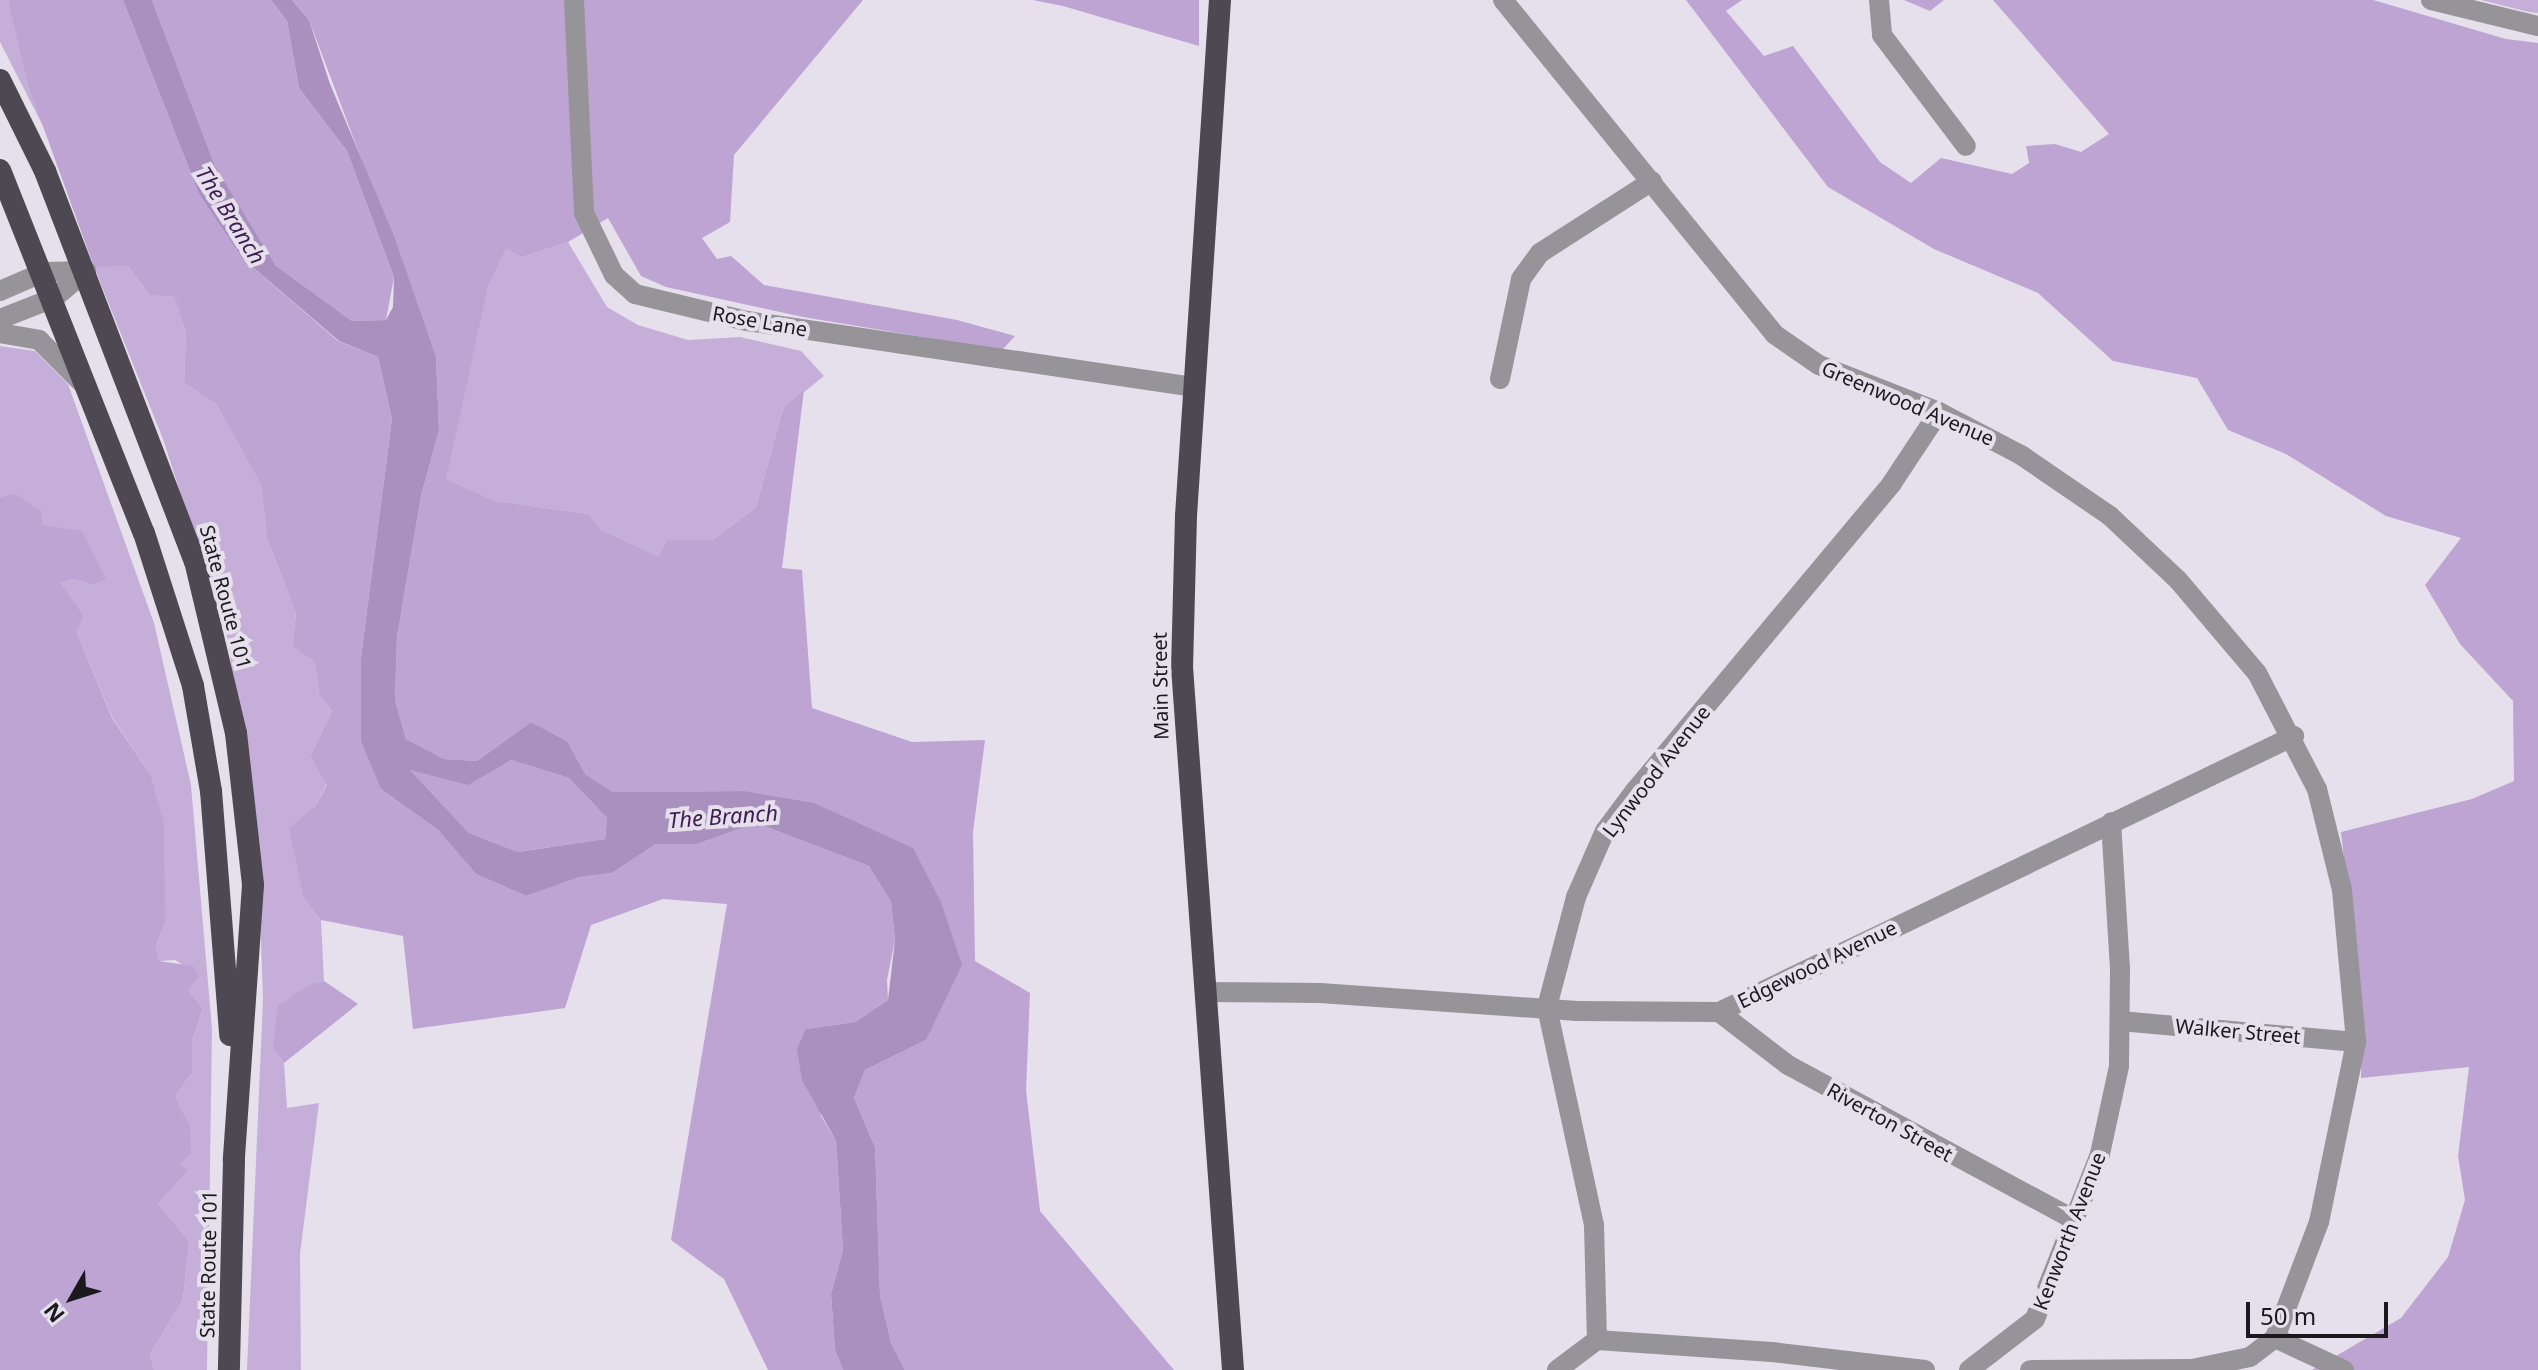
<!DOCTYPE html>
<html>
<head>
<meta charset="utf-8">
<style>
  body { margin:0 }
  #map { position:relative; width:2538px; height:1370px; overflow:hidden; background:#e6dfec; font-family:"Noto Sans",sans-serif }
  div>[style] { position:absolute }
  .green>* { inset:0; background:#c5afd8 }
  .forest>* { inset:0; background:#bda4d2 }
  .water>* { inset:0; background:#a990be }
  .minor>* { height:20px; margin:-10px; padding:0 10px; transform-origin:10px; border-radius:10px; background:#969399 }
  .tertiary>* { height:20px; margin:-10px; padding:0 10px; transform-origin:10px; border-radius:10px; background:#969399 }
  .trunk>* { height:22px; margin:-11px; padding:0 11px; transform-origin:11px; border-radius:11px; background:#4e4852 }
  span { translate:-50% -50%; white-space:nowrap; text-align:center; line-height:1.15; -webkit-text-stroke:8px #e6dfec; paint-order:stroke }
  .street-label { font-size:20px; color:#1b191e }
  .water-label { font-size:22px; color:#3e1c54; font-style:italic }
  .north { position:absolute; left:32px; top:1258px; width:80px; height:80px; -webkit-text-stroke:6px #e6dfec; paint-order:stroke; rotate:231deg; font-size:22px; font-weight:700; line-height:32px; text-align:center; color:#1b191e }
  .north::after { content:''; display:block; margin:auto; width:28px; height:36px; background:#1b191e; clip-path:polygon(50% 0,100% 100%,50% 72%,0 100%) }
  .scale { position:absolute; left:2246px; top:1302px; width:142px; height:36px; box-sizing:border-box; border:4px solid #1b191e; border-top:0; padding-left:10px; font-size:24px; line-height:28px; white-space:nowrap; color:#1b191e; -webkit-text-stroke:6px #e6dfec; paint-order:stroke }
</style>
</head>
<body>
<div id="map">
  <div class="green">
    <i style="clip-path:polygon(0 0,8px 0,43px 126px,0 42px)"></i>
    <i style="clip-path:polygon(2481px 0,2538px 0,2538px 13px,2529px 12px)"></i>
    <i style="clip-path:polygon(568px 242px,607px 307px,638px 325px,688px 340px,740px 337px,801px 351px,824px 376px,783px 409px,756px 507px,713px 540px,667px 540px,658px 556px,600px 529px,589px 514px,495px 501px,445px 479px,488px 288px,506px 247px,522px 257px)"></i>
    <i style="clip-path:polygon(99px 263px,128px 266px,150px 295px,174px 295px,186px 333px,184px 383px,216px 404px,261px 485px,267px 538px,296px 614px,292px 646px,315px 663px,319px 694px,332px 711px,310px 756px,327px 784px,315px 807px,304px 899px,321px 920px,324px 981px,312px 983px,273px 1046px,284px 1063px,287px 1108px,319px 1103px,300px 1254px,301px 1370px,247px 1370px,263px 999px,258px 858px,228px 640px,163px 439px,94px 267px)"></i>
    <i style="clip-path:polygon(0 346px,35px 351px,68px 384px,154px 623px,191px 785px,212px 1029px,207px 1370px,154px 1370px,150px 1354px,183px 1300px,189px 1241px,158px 1204px,188px 1171px,44px 1183px,189px 1125px,175px 1096px,192px 1073px,192px 1041px,203px 1008px,188px 990px,186px 967px,175px 960px,159px 961px,156px 945px,165px 924px,150px 774px,112px 717px,77px 632px,84px 616px,59px 583px,73px 579px,93px 585px,105px 579px,42px 525px,14px 493px,0 497px)"></i>
  </div>
  <div class="forest">
    <i style="clip-path:polygon(8px 0,123px 0,199px 194px,242px 258px,338px 341px,378px 357px,392px 419px,361px 657px,381px 789px,438px 830px,476px 874px,526px 896px,580px 877px,612px 873px,656px 844px,697px 844px,756px 823px,869px 866px,891px 902px,895px 940px,887px 980px,888px 1000px,855px 1022px,806px 1029px,821px 1116px,836px 1141px,843px 1250px,831px 1294px,835px 1350px,843px 1370px,768px 1370px,724px 1279px,671px 1240px,727px 904px,663px 899px,591px 925px,565px 1008px,413px 1029px,403px 936px,321px 920px,304px 899px,289px 828px,315px 807px,327px 785px,310px 756px,332px 711px,319px 694px,315px 663px,292px 646px,296px 614px,267px 538px,261px 485px,216px 404px,184px 383px,186px 333px,174px 296px,150px 295px,128px 266px,94px 267px,28px 85px)"></i>
    <i style="clip-path:polygon(152px 0,271px 0,287px 21px,299px 88px,347px 151px,394px 277px,386px 320px,352px 321px,275px 265px,259px 243px,215px 166px)"></i>
    <i style="clip-path:polygon(292px 0,863px 0,734px 155px,730px 222px,702px 238px,717px 259px,731px 256px,764px 285px,957px 320px,1015px 336px,1002px 350px,803px 317px,666px 287px,641px 276px,608px 218px,568px 242px,522px 257px,506px 248px,488px 288px,446px 479px,495px 501px,589px 514px,600px 529px,658px 556px,667px 540px,713px 540px,756px 507px,783px 409px,804px 390px,782px 568px,802px 570px,812px 708px,912px 742px,985px 740px,973px 832px,975px 961px,1030px 993px,1026px 1090px,1040px 1211px,1174px 1370px,905px 1370px,891px 1343px,880px 1295px,875px 1147px,854px 1098px,865px 1070px,926px 1040px,941px 902px,743px 791px,613px 792px,586px 775px,567px 741px,531px 722px,477px 761px,444px 759px,406px 739px,395px 700px,397px 637px,421px 496px,439px 430px,436px 357px,309px 20px)"></i>
    <i style="clip-path:polygon(1033px 0,1199px 0,1199px 46px,1063px 6px)"></i>
    <i style="clip-path:polygon(1686px 0,1742px 0,1726px 11px,1764px 56px,1793px 46px,1880px 162px,1911px 183px,1941px 158px,2012px 174px,2029px 163px,2026px 146px,2055px 144px,2081px 152px,2109px 134px,1993px 0,2373px 0,2506px 39px,2538px 43px,2538px 1370px,2312px 1370px,2401px 1318px,2448px 1257px,2465px 1200px,2458px 1156px,2469px 1067px,2361px 1078px,2362px 1017px,2341px 832px,2472px 799px,2514px 781px,2513px 701px,2460px 644px,2425px 585px,2461px 538px,2386px 516px,2286px 454px,2228px 430px,2197px 378px,2113px 361px,2038px 293px,1934px 249px,1828px 187px)"></i>
    <i style="clip-path:polygon(1904px 0,1944px 0,1930px 11px)"></i>
    <i style="clip-path:polygon(14px 493px,41px 511px,42px 525px,82px 531px,106px 579px,93px 585px,73px 579px,60px 583px,84px 616px,77px 632px,112px 718px,150px 774px,164px 823px,165px 924px,156px 945px,159px 961px,193px 966px,199px 976px,188px 990px,203px 1008px,192px 1041px,192px 1073px,175px 1096px,190px 1126px,191px 1154px,180px 1163px,188px 1171px,158px 1204px,189px 1241px,183px 1300px,150px 1354px,154px 1370px,0 1370px,0 497px)"></i>
    <i style="clip-path:polygon(511px 760px,569px 778px,607px 818px,605px 839px,518px 852px,469px 833px,409px 769px,494px 768px)"></i>
    <i style="clip-path:polygon(324px 981px,358px 1004px,284px 1063px,273px 1047px,278px 1006px,312px 983px)"></i>
  </div>
  <div class="water">
    <i style="clip-path:polygon(evenodd,123px 0,152px 0,215px 166px,275px 265px,352px 321px,386px 320px,393px 307px,394px 277px,347px 151px,299px 88px,287px 21px,271px 0,292px 0,309px 20px,330px 84px,394px 236px,436px 357px,439px 430px,421px 496px,397px 637px,395px 700px,406px 739px,444px 759px,477px 761px,531px 722px,567px 741px,586px 775px,613px 792px,743px 791px,814px 803px,913px 848px,941px 902px,962px 965px,926px 1040px,865px 1070px,854px 1098px,875px 1147px,880px 1295px,891px 1343px,905px 1370px,843px 1370px,835px 1350px,831px 1294px,843px 1250px,836px 1141px,802px 1080px,797px 1049px,806px 1029px,855px 1022px,888px 1000px,895px 940px,891px 902px,869px 866px,756px 823px,697px 844px,656px 844px,612px 873px,580px 877px,526px 896px,476px 874px,438px 830px,381px 789px,361px 741px,361px 657px,392px 419px,378px 357px,339px 341px,242px 258px,199px 194px,123px 0,511px 760px,569px 778px,607px 818px,605px 839px,518px 852px,469px 833px,410px 770px,468px 785px,511px 760px)"></i>
  </div>
  <div class="minor">
    <i style="left:574px;top:0;width:213px;rotate:87.3deg"></i>
    <i style="left:584px;top:213px;width:69px;rotate:64.2deg"></i>
    <i style="left:614px;top:275px;width:28px;rotate:42deg"></i>
    <i style="left:635px;top:294px;width:115px;rotate:13.6deg"></i>
    <i style="left:747px;top:321px;width:451px;rotate:8.4deg"></i>
    <i style="left:1503px;top:0;width:430px;rotate:50.9deg"></i>
    <i style="left:1774px;top:334px;width:55px;rotate:34.6deg"></i>
    <i style="left:1819px;top:365px;width:129px;rotate:21.4deg"></i>
    <i style="left:1939px;top:412px;width:93px;rotate:27.7deg"></i>
    <i style="left:2021px;top:455px;width:108px;rotate:34.4deg"></i>
    <i style="left:2110px;top:516px;width:93px;rotate:43.3deg"></i>
    <i style="left:2178px;top:580px;width:122px;rotate:49.7deg"></i>
    <i style="left:2257px;top:673px;width:131px;rotate:62.7deg"></i>
    <i style="left:2317px;top:789px;width:104px;rotate:76.1deg"></i>
    <i style="left:2342px;top:890px;width:153px;rotate:84.7deg"></i>
    <i style="left:2356px;top:1042px;width:184px;rotate:101.6deg"></i>
    <i style="left:2319px;top:1222px;width:124px;rotate:110.8deg"></i>
    <i style="left:2275px;top:1338px;width:31px;rotate:143deg"></i>
    <i style="left:2250px;top:1357px;width:59px;rotate:168.3deg"></i>
    <i style="left:2192px;top:1369px;width:162px;rotate:179.6deg"></i>
    <i style="left:1879px;top:0;width:35px;rotate:85deg"></i>
    <i style="left:1882px;top:35px;width:139px;rotate:52.9deg"></i>
    <i style="left:2431px;top:0;width:110px;rotate:13.7deg"></i>
    <i style="left:1500px;top:379px;width:102px;rotate:-78.1deg"></i>
    <i style="left:1521px;top:279px;width:32px;rotate:-54deg"></i>
    <i style="left:1540px;top:253px;width:133px;rotate:-32.7deg"></i>
    <i style="left:1205px;top:992px;width:115px;rotate:0.5deg"></i>
    <i style="left:1320px;top:993px;width:258px;rotate:4deg"></i>
    <i style="left:1577px;top:1011px;width:142px;rotate:0.4deg"></i>
    <i style="left:1719px;top:1012px;width:638px;rotate:-25.64deg"></i>
    <i style="left:1719px;top:1012px;width:87px;rotate:37.5deg"></i>
    <i style="left:1788px;top:1065px;width:322px;rotate:28.4deg"></i>
    <i style="left:2120px;top:1021px;width:237px;rotate:5.1deg"></i>
    <i style="left:2275px;top:1338px;width:76px;rotate:24.9deg"></i>
    <i style="left:1597px;top:1340px;width:115px;rotate:-91.5deg"></i>
    <i style="left:1594px;top:1225px;width:223px;rotate:-102.2deg"></i>
    <i style="left:1547px;top:1007px;width:114px;rotate:-75.2deg"></i>
    <i style="left:1576px;top:897px;width:72px;rotate:-66.3deg"></i>
    <i style="left:1605px;top:831px;width:49px;rotate:-53.4deg"></i>
    <i style="left:1634px;top:792px;width:403px;rotate:-50.1deg"></i>
    <i style="left:1892px;top:483px;width:85px;rotate:-56.5deg"></i>
    <i style="left:1557px;top:1370px;width:50px;rotate:-36.9deg"></i>
    <i style="left:1597px;top:1340px;width:175px;rotate:3.9deg"></i>
    <i style="left:1772px;top:1352px;width:154px;rotate:6.7deg"></i>
    <i style="left:1969px;top:1370px;width:83px;rotate:-37.7deg"></i>
    <i style="left:2035px;top:1319px;width:177px;rotate:-68.5deg"></i>
    <i style="left:2100px;top:1154px;width:90px;rotate:-77.8deg"></i>
    <i style="left:2119px;top:1066px;width:97px;rotate:-89.4deg"></i>
    <i style="left:2120px;top:969px;width:147px;rotate:-93.5deg"></i>
  </div>
  <div class="tertiary">
    <i style="left:0;top:291px;width:48px;rotate:-23.4deg"></i>
    <i style="left:44px;top:272px;width:42px;rotate:-1.4deg"></i>
    <i style="left:0;top:319px;width:58px;rotate:-21.3deg"></i>
    <i style="left:54px;top:298px;width:42px;rotate:-40.2deg"></i>
    <i style="left:0;top:333px;width:40px;rotate:10deg"></i>
    <i style="left:39px;top:340px;width:59px;rotate:45deg"></i>
  </div>
  <div class="trunk">
    <i style="left:1220px;top:0;width:517px;rotate:93.77deg"></i>
    <i style="left:1186px;top:516px;width:151px;rotate:91.5deg"></i>
    <i style="left:1182px;top:667px;width:705px;rotate:85.85deg"></i>
    <i style="left:0;top:80px;width:102px;rotate:63.7deg"></i>
    <i style="left:45px;top:171px;width:418px;rotate:69deg"></i>
    <i style="left:195px;top:561px;width:177px;rotate:76.6deg"></i>
    <i style="left:236px;top:733px;width:153px;rotate:83.6deg"></i>
    <i style="left:253px;top:885px;width:276px;rotate:94deg"></i>
    <i style="left:234px;top:1160px;width:210px;rotate:91.4deg"></i>
    <i style="left:0;top:170px;width:391px;rotate:68.4deg"></i>
    <i style="left:144px;top:533px;width:161px;rotate:72.2deg"></i>
    <i style="left:193px;top:686px;width:107px;rotate:80.3deg"></i>
    <i style="left:211px;top:791px;width:245px;rotate:85.5deg"></i>
  </div>
  <div class="street-label">
    <span style="left:760px;top:321px;rotate:10deg">Rose Lane</span>
    <span style="left:1908px;top:403px;rotate:23deg">Greenwood Avenue</span>
    <span style="left:226px;top:597px;rotate:75deg">State Route 101</span>
    <span style="left:1160px;top:686px;rotate:-91deg">Main Street</span>
    <span style="left:1656px;top:771px;rotate:-52deg">Lynwood Avenue</span>
    <span style="left:1817px;top:964px;rotate:-26deg">Edgewood Avenue</span>
    <span style="left:2238px;top:1031px;rotate:5deg">Walker Street</span>
    <span style="left:1890px;top:1122px;rotate:29deg">Riverton Street</span>
    <span style="left:2069px;top:1231px;rotate:-69deg">Kenworth Avenue</span>
    <span style="left:208px;top:1264px;rotate:-89deg">State Route 101</span>
  </div>
  <div class="water-label">
    <span style="left:231px;top:215px;rotate:58deg">The Branch</span>
    <span style="left:723px;top:816px;rotate:-4deg">The Branch</span>
  </div>
  <div class="north">N</div>
  <div class="scale">50 m</div>
</div>
</body>
</html>
